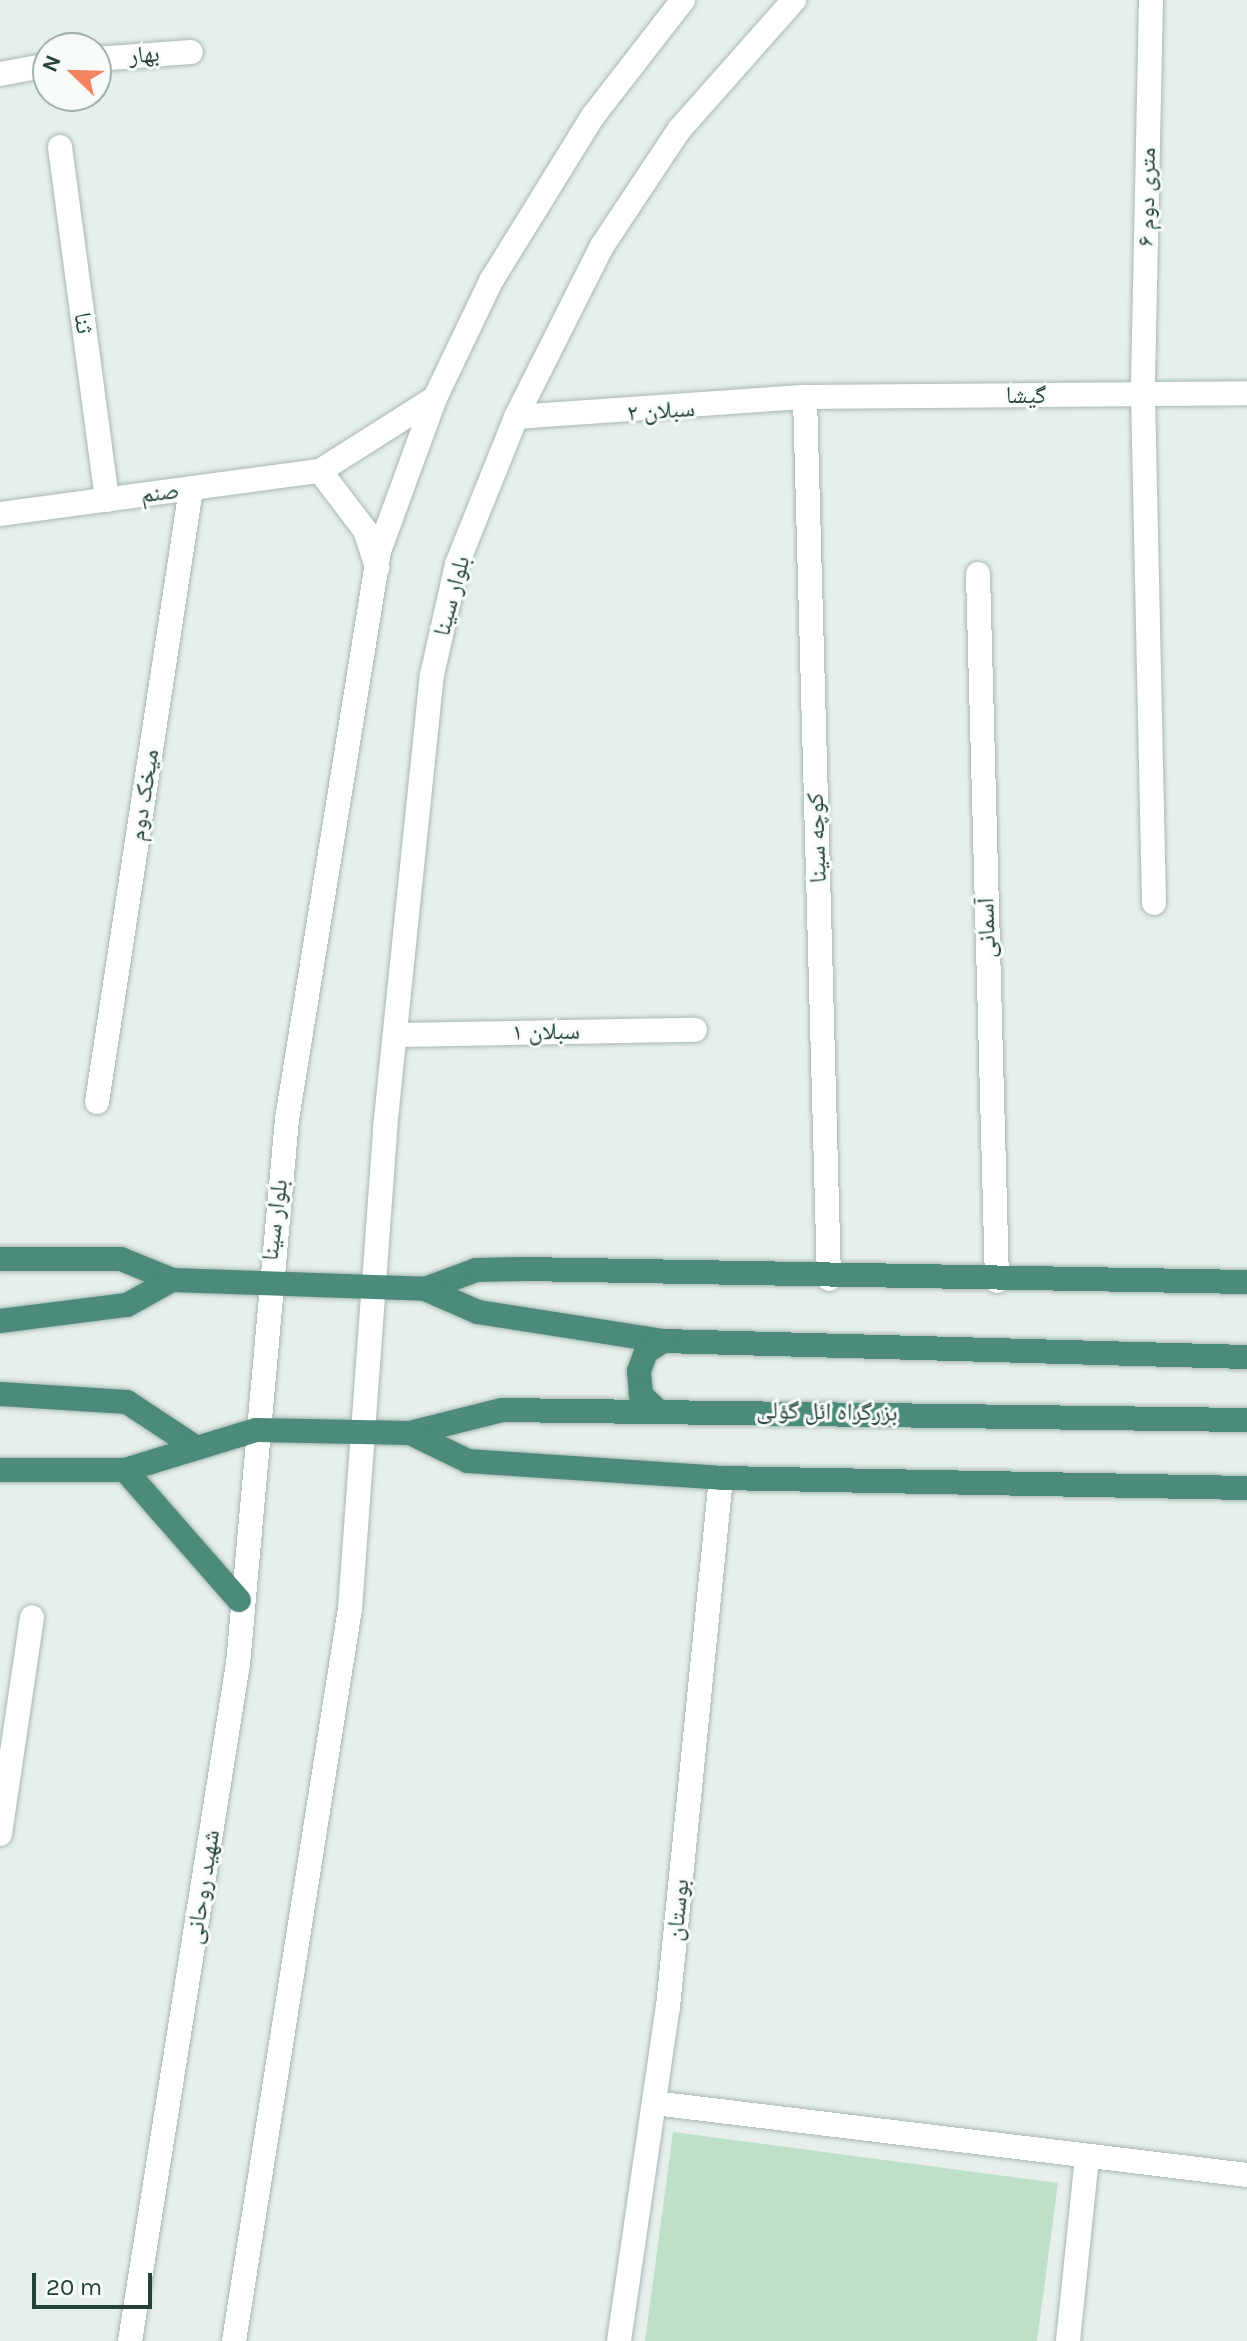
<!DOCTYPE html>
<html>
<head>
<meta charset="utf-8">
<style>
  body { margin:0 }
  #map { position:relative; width:1247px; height:2341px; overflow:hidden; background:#e6efeb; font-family:Karla,"Noto Naskh Arabic",sans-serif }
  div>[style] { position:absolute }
  .green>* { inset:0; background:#bfe0c8 }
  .roads { filter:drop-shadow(0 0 2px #a8b8b2) drop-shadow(0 0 2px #a8b8b2) }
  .minor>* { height:24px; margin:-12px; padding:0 12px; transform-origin:12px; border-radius:12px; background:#fff }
  .tertiary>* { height:24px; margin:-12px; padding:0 12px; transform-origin:12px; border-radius:12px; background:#fff }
  .secondary>* { height:24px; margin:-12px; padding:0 12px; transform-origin:12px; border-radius:12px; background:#fff }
  .trunk>* { height:24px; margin:-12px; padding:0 12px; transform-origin:12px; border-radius:12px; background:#4c8a7c }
  span { translate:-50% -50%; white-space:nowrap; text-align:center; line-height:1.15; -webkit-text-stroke:6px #f7fbf9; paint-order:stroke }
  .street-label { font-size:24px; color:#24423a }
  .north { position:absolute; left:32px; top:32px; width:80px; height:80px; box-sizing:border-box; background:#f7fbf9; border:2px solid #a3b1ad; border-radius:50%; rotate:293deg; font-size:22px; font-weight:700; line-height:32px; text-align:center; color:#24423a }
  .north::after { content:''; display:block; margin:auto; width:28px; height:36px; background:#f4845f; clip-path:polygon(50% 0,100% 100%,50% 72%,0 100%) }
  .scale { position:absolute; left:32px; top:2273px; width:120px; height:36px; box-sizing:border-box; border:4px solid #24423a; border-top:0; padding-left:10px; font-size:24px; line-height:28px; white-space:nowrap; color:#24423a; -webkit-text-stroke:6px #f7fbf9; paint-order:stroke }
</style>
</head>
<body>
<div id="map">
  <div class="green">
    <i style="clip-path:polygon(673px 2132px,1058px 2183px,1037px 2341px,645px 2341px)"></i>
  </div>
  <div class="roads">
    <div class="minor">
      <i style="left:1151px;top:0;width:395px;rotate:91.2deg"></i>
      <i style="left:1143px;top:395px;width:508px;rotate:88.76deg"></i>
      <i style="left:96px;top:59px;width:95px;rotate:-4.2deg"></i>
      <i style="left:0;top:74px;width:49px;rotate:-10.6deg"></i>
      <i style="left:60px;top:147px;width:356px;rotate:82.4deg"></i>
      <i style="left:805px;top:397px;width:882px;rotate:88.44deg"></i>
      <i style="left:516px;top:417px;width:290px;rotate:-4deg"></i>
      <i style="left:805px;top:397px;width:442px;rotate:-0.5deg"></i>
      <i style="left:978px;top:574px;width:707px;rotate:88.46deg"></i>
      <i style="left:396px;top:1035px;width:299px;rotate:-1deg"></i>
      <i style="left:97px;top:1102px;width:620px;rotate:-81.28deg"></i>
      <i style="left:0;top:1834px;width:219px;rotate:-81.6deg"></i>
      <i style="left:654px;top:2103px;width:597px;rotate:6.92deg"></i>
      <i style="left:619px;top:2341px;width:338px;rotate:-81.7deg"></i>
      <i style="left:668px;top:2007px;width:532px;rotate:-84.28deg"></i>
      <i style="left:1068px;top:2341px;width:186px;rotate:-84.1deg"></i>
    </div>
    <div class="tertiary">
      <i style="left:320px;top:471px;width:74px;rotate:52.7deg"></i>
      <i style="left:365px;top:530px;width:40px;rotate:72deg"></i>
      <i style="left:0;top:514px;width:323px;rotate:-7.7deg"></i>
      <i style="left:320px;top:471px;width:136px;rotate:-32.4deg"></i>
    </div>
    <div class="secondary">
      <i style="left:130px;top:2341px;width:686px;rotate:-80.94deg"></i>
      <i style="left:238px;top:1664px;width:547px;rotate:-84.86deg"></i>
      <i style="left:287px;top:1119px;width:575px;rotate:-80.8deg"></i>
      <i style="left:379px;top:551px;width:163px;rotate:-69.9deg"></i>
      <i style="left:435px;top:398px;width:130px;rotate:-64.4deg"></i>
      <i style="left:491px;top:281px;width:194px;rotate:-58.3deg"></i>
      <i style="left:593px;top:116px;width:147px;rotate:-52.2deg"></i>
      <i style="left:234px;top:2341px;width:741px;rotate:-81deg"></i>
      <i style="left:350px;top:1609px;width:482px;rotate:-85.8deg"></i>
      <i style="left:385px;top:1128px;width:455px;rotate:-84.1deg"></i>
      <i style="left:432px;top:675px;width:114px;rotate:-77.3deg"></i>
      <i style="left:457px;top:564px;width:158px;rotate:-68.1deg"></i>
      <i style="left:516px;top:417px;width:191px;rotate:-63.3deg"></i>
      <i style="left:602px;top:246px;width:139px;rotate:-56.4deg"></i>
      <i style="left:679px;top:130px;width:174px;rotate:-48.5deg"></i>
    </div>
    <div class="trunk">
      <i style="left:0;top:1259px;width:121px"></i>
      <i style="left:121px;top:1259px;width:55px;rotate:22.4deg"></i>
      <i style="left:172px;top:1280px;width:253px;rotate:2deg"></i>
      <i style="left:425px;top:1289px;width:54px;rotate:-20.4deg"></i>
      <i style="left:476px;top:1270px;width:48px;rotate:-1.2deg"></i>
      <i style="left:524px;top:1269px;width:723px;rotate:1.03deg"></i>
      <i style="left:425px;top:1289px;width:58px;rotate:23.5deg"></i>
      <i style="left:478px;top:1312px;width:187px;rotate:8.9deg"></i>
      <i style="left:663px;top:1341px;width:584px;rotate:1.57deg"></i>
      <i style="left:0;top:1321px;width:128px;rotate:-7.2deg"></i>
      <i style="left:127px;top:1305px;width:51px;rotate:-29.1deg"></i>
      <i style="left:0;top:1394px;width:127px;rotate:3.6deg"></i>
      <i style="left:127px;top:1402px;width:78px;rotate:33.5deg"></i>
      <i style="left:656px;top:1409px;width:21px;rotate:-137deg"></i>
      <i style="left:641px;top:1395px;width:24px;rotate:-95deg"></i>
      <i style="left:639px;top:1371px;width:20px;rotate:-70deg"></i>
      <i style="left:646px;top:1352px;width:20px;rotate:-33deg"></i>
      <i style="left:410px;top:1433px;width:95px;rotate:-14deg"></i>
      <i style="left:502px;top:1410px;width:745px;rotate:0.77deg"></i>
      <i style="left:0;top:1470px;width:125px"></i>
      <i style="left:125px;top:1470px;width:137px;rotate:-17deg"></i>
      <i style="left:256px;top:1430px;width:154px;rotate:1.1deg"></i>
      <i style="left:410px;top:1433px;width:64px;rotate:25.8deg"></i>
      <i style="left:468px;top:1461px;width:254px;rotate:3.8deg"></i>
      <i style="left:721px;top:1478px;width:526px;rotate:1.09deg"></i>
      <i style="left:125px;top:1470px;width:173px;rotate:48.8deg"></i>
    </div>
  </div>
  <div class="street-label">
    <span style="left:144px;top:55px;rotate:-5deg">بهار</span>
    <span style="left:1147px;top:197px;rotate:-89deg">۶ متری دوم</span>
    <span style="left:83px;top:323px;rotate:82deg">ثنا</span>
    <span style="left:1026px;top:396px">گیشا</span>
    <span style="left:661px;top:411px;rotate:-4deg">سبلان ۲</span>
    <span style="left:160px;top:493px;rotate:-7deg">صنم</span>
    <span style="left:452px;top:596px;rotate:-75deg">بلوار سینا</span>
    <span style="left:144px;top:795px;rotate:-81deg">میخک دوم</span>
    <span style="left:817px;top:838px;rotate:-92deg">کوچه سینا</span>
    <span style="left:987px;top:928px;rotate:-92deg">آسمانی</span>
    <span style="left:546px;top:1032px;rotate:-1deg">سبلان ۱</span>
    <span style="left:275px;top:1220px;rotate:-83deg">بلوار سینا</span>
    <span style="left:827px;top:1412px;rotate:1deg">بزرگراه ائل گؤلی</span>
    <span style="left:203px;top:1887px;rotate:-81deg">شهید روحانی</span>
    <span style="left:678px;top:1910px;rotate:-84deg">بوستان</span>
  </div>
  <div class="north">N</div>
  <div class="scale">20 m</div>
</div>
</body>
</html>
